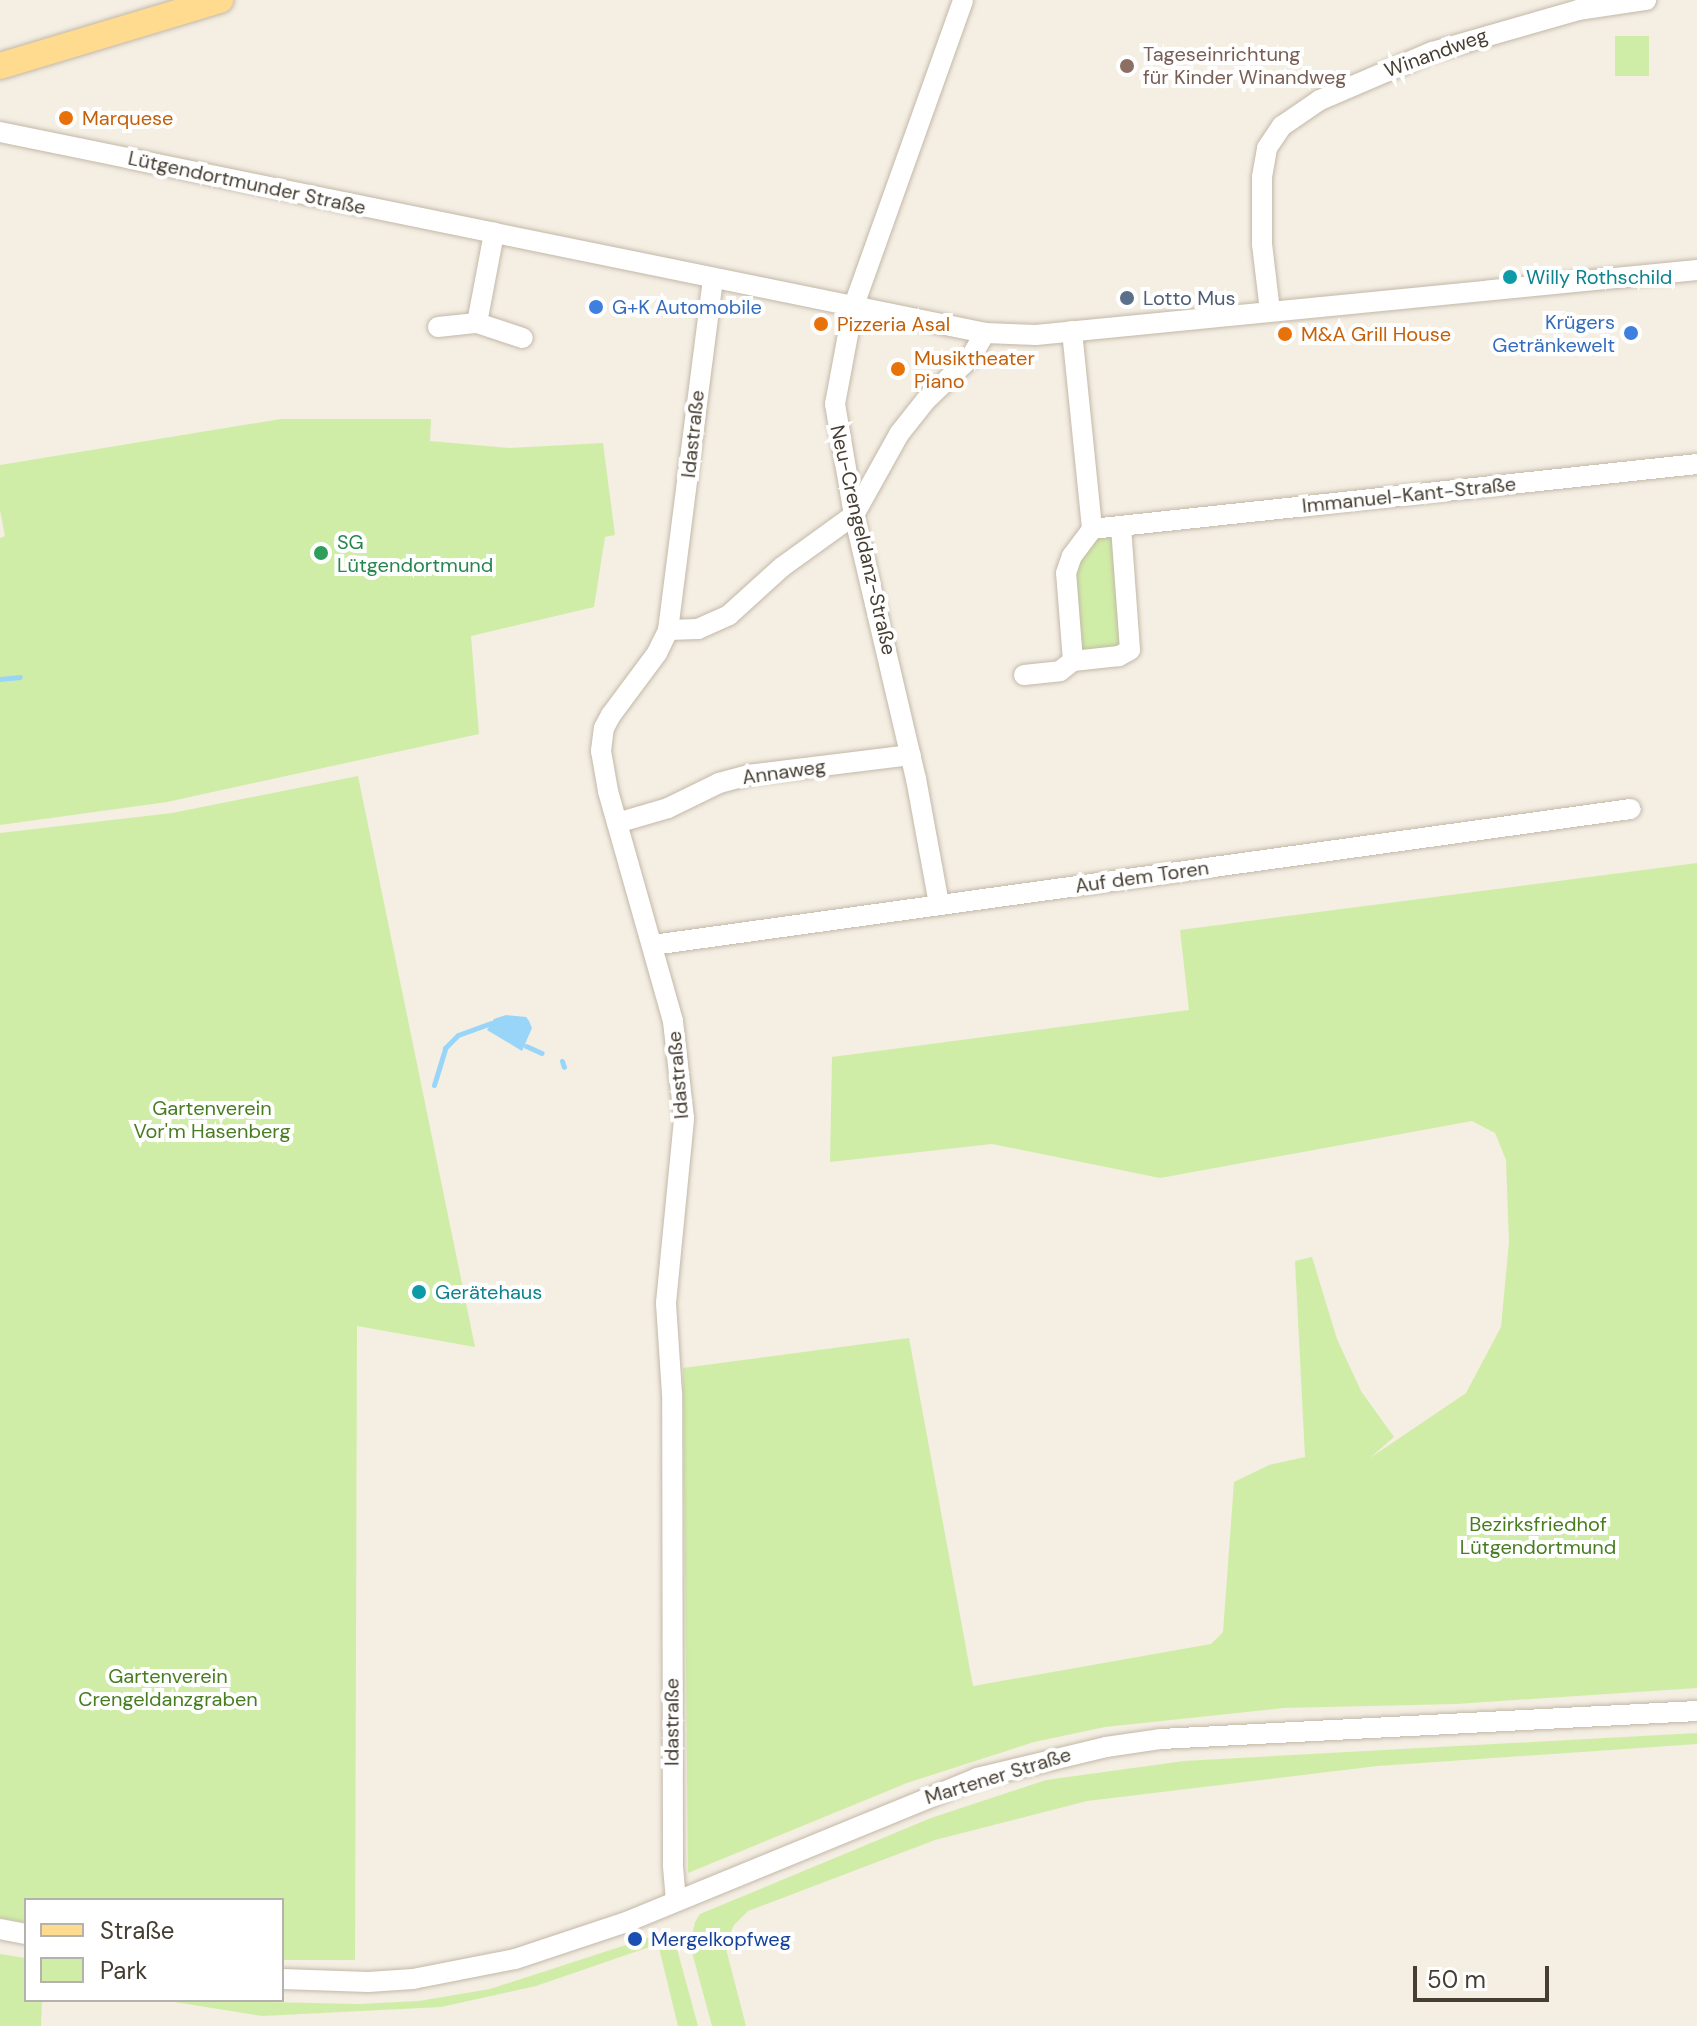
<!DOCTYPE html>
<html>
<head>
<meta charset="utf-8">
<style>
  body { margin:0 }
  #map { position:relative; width:1697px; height:2026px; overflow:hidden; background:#f4eee3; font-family:"DM Sans",sans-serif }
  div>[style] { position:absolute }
  .green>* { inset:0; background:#d0eda7; transform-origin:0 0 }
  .water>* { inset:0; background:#98d5f8 }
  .stream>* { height:5px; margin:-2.5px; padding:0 2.5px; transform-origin:2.5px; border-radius:2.5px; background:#98d5f8 }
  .roads { filter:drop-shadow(0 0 2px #c3b8a8) drop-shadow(0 0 2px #c3b8a8) }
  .minor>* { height:20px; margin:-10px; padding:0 10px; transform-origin:10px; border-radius:10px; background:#fff }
  .major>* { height:26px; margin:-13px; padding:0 13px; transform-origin:13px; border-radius:13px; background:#ffdb90 }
  .dots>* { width:22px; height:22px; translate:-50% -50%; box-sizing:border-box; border:4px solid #fff; border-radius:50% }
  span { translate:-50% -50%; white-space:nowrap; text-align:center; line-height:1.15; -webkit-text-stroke:8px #fff; paint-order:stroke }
  .street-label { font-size:20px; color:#463e33 }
  .education-label { font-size:20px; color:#785e54 }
  .left { translate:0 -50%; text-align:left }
  .food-label { font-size:20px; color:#c56008 }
  .culture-label { font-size:20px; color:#0d838f }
  .service-label { font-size:20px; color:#4e5e75 }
  .shop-label { font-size:20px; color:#366cbe }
  .right { translate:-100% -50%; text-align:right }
  .leisure-label { font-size:20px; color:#27864d }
  .park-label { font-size:20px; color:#477d20 }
  .transit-label { font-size:20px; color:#164399 }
  .legend { position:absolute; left:24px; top:1898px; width:260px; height:104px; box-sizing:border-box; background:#fff; border:2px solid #b5b2ad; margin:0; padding:10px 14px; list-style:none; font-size:24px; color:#463e33 }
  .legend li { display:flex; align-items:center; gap:16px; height:40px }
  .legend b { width:40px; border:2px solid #b5b2ad }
  .scale { position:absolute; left:1413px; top:1966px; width:136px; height:36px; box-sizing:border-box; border:4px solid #463e33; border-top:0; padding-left:10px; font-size:24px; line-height:28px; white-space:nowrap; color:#463e33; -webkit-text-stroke:6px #fff; paint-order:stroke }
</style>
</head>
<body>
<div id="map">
  <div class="green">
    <i style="left:1615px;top:36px;width:34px;height:40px"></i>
    <i style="clip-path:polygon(281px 419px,431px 419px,430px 441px,509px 448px,603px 443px,615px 535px,605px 537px,594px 607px,471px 636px,479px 734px,167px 802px,0 825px,0 538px,5px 536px,0 510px,0 465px)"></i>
    <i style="clip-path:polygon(1105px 537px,1113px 539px,1122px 646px,1082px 653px,1074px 563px,1094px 539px)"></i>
    <i style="clip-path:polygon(358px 776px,475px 1347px,357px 1326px,355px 1960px,282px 1960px,282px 1900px,26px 1900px,26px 1922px,0 1918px,0 833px,172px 813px)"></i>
    <i style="clip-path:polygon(1697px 863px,1697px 1688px,1456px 1704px,1283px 1708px,1105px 1727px,1034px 1742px,907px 1783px,688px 1873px,683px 1368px,909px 1338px,973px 1686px,1211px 1644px,1223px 1632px,1234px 1482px,1269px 1465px,1305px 1457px,1295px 1261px,1312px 1257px,1337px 1339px,1361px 1391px,1394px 1437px,1370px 1458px,1466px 1393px,1501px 1327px,1509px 1242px,1506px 1160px,1495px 1133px,1472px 1121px,1160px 1178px,992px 1144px,830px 1162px,832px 1057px,1189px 1010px,1180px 930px)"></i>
    <i style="clip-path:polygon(1697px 1733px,1697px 1744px,1377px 1766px,1087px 1801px,935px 1840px,748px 1911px,734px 1925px,725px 1945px,746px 2026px,712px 2026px,690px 1945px,695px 1922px,700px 1914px,931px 1818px,1046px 1780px,1184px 1761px)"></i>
    <i style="clip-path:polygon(666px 1932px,674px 1938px,698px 2026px,678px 2026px,658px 1944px,536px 1986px,441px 2007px,262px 2016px,162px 2000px,359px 2004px,419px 2001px,490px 1989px)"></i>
    <i style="clip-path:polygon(0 1954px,26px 1958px,26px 2000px,42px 2000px,41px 2026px,0 2026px)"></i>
  </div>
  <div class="water">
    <i style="clip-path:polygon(506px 1015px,526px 1017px,529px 1021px,532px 1028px,522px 1051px,487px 1030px,494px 1019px)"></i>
  </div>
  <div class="stream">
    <i style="left:0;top:679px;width:20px;rotate:-6deg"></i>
    <i style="left:526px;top:1046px;width:17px;rotate:24deg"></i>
    <i style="left:562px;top:1061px;width:6px;rotate:72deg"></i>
    <i style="left:434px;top:1085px;width:39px;rotate:-73deg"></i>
    <i style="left:445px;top:1048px;width:18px;rotate:-45deg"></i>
    <i style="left:458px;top:1035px;width:35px;rotate:-20deg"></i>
  </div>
  <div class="roads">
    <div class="minor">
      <i style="left:0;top:132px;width:1005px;rotate:11.53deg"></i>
      <i style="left:985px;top:333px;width:51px;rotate:2.2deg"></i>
      <i style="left:1036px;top:335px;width:664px;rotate:-5.62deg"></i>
      <i style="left:1270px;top:311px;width:67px;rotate:-96.8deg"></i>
      <i style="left:1262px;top:244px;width:67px;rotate:-90deg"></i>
      <i style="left:1262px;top:177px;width:29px;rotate:-80deg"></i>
      <i style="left:1267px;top:148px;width:27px;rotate:-56deg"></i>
      <i style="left:1282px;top:126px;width:46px;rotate:-34.4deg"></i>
      <i style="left:1320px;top:100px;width:122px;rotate:-23.2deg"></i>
      <i style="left:1432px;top:52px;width:152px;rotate:-16deg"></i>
      <i style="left:1578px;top:10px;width:69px;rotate:-8.4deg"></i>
      <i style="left:477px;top:323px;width:48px;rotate:18.1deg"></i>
      <i style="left:438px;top:327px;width:39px;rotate:-6deg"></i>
      <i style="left:477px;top:323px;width:92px;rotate:-79.3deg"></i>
      <i style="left:1072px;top:331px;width:199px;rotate:84.2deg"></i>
      <i style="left:1121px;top:527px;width:123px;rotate:85.8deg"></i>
      <i style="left:1130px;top:650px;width:13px;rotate:151deg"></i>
      <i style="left:1119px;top:656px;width:46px;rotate:173.8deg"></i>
      <i style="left:1073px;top:661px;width:88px;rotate:-94.5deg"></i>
      <i style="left:1066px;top:573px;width:18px;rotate:-71deg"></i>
      <i style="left:1072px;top:556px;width:34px;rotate:-53deg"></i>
      <i style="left:1092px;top:529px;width:608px;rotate:-6.13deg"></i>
      <i style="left:668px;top:630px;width:30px;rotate:-2deg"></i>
      <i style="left:698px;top:629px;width:34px;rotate:-24deg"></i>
      <i style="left:729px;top:615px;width:72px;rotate:-42.2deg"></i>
      <i style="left:782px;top:567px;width:89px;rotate:-35.8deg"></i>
      <i style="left:854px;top:515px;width:93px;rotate:-60.9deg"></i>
      <i style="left:899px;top:434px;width:43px;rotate:-51.5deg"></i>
      <i style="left:926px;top:400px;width:62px;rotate:-43.7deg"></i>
      <i style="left:971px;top:357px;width:28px;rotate:-60deg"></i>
      <i style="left:1024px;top:675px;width:36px;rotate:-6deg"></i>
      <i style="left:1060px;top:671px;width:16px;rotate:-38deg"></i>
      <i style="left:617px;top:823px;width:53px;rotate:-16.4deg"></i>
      <i style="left:668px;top:808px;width:57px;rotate:-26.1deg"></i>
      <i style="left:719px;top:783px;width:30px;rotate:-15deg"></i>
      <i style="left:748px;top:775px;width:164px;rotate:-7deg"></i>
      <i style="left:939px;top:904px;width:127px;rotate:-100.4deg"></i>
      <i style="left:916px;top:779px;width:271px;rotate:-103.2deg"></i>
      <i style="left:854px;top:515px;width:113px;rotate:-99.7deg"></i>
      <i style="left:835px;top:404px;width:98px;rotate:-79.4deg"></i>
      <i style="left:853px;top:308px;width:327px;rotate:-70.3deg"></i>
      <i style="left:653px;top:945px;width:987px;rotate:-7.92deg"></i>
      <i style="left:676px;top:1901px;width:38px;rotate:-95deg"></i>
      <i style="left:673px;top:1863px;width:469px;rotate:-90.1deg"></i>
      <i style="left:672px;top:1394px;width:91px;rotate:-93.8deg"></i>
      <i style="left:666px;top:1303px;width:186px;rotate:-84.4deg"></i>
      <i style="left:684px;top:1118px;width:98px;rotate:-96.5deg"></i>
      <i style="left:673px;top:1021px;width:239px;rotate:-105.8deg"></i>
      <i style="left:608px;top:791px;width:41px;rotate:-99.9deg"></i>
      <i style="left:601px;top:751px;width:23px;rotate:-83deg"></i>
      <i style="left:604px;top:728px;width:15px;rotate:-62deg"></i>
      <i style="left:611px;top:715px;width:77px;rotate:-53.4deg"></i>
      <i style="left:657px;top:653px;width:25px;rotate:-64deg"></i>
      <i style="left:668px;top:630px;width:353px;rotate:-82.7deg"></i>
      <i style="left:0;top:1929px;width:26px;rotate:11deg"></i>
      <i style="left:282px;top:1979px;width:86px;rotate:2deg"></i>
      <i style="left:368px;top:1982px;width:45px;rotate:-3.8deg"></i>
      <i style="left:413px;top:1979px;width:104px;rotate:-11.1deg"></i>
      <i style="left:515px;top:1959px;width:120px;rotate:-18.4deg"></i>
      <i style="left:629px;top:1921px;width:376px;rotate:-22.3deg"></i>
      <i style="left:977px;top:1778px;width:133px;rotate:-13.5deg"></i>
      <i style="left:1106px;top:1747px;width:56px;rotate:-8.3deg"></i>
      <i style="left:1161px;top:1739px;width:537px;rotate:-2.99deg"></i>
    </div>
    <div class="major">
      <i style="left:0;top:66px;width:230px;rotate:-16.7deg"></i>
    </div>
  </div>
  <div class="dots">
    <i style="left:1127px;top:66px;background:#8d6e63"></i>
    <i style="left:66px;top:118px;background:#e8710a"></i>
    <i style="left:1510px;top:277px;background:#0f9aa8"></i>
    <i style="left:1127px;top:298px;background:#5c6f8a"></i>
    <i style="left:596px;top:307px;background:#3f7fe0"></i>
    <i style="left:821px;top:324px;background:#e8710a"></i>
    <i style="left:1631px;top:333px;background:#3f7fe0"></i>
    <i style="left:1285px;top:334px;background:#e8710a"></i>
    <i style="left:898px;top:369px;background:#e8710a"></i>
    <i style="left:321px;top:553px;background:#2e9e5b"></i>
    <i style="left:419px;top:1292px;background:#0f9aa8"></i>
    <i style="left:635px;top:1939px;background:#1a4fb4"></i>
  </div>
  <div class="street-label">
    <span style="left:1436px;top:53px;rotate:-20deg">Winandweg</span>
    <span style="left:247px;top:183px;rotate:12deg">Lütgendortmunder Straße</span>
    <span style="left:693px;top:434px;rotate:-84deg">Idastraße</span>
    <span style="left:1409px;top:495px;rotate:-6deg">Immanuel-Kant-Straße</span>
    <span style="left:863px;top:540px;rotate:77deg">Neu-Crengeldanz-Straße</span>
    <span style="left:784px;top:772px;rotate:-8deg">Annaweg</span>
    <span style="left:1142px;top:877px;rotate:-8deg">Auf dem Toren</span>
    <span style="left:678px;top:1075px;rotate:-95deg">Idastraße</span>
    <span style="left:672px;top:1722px;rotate:-90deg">Idastraße</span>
    <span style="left:998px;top:1776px;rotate:-17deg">Martener Straße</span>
  </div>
  <div class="education-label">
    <span class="left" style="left:1143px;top:66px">Tageseinrichtung<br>für Kinder Winandweg</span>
  </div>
  <div class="food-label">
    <span class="left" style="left:82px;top:118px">Marquese</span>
    <span class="left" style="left:837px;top:324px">Pizzeria Asal</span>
    <span class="left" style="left:1301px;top:334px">M&amp;A Grill House</span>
    <span class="left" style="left:914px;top:370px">Musiktheater<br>Piano</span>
  </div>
  <div class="culture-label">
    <span class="left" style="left:1526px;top:277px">Willy Rothschild</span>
    <span class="left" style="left:435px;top:1292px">Gerätehaus</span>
  </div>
  <div class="service-label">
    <span class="left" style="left:1143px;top:298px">Lotto Mus</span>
  </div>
  <div class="shop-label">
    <span class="left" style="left:612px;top:307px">G+K Automobile</span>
    <span class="right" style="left:1615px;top:334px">Krügers<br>Getränkewelt</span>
  </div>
  <div class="leisure-label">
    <span class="left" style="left:337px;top:554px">SG<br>Lütgendortmund</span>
  </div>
  <div class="park-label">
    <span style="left:212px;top:1120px">Gartenverein<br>Vor'm Hasenberg</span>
    <span style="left:1538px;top:1536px">Bezirksfriedhof<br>Lütgendortmund</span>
    <span style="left:168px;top:1688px">Gartenverein<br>Crengeldanzgraben</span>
  </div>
  <div class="transit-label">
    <span class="left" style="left:651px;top:1939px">Mergelkopfweg</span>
  </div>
  <ul class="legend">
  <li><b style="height:10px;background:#ffdb90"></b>Straße</li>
  <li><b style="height:22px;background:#d0eda7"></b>Park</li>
  </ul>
  <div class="scale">50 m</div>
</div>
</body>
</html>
